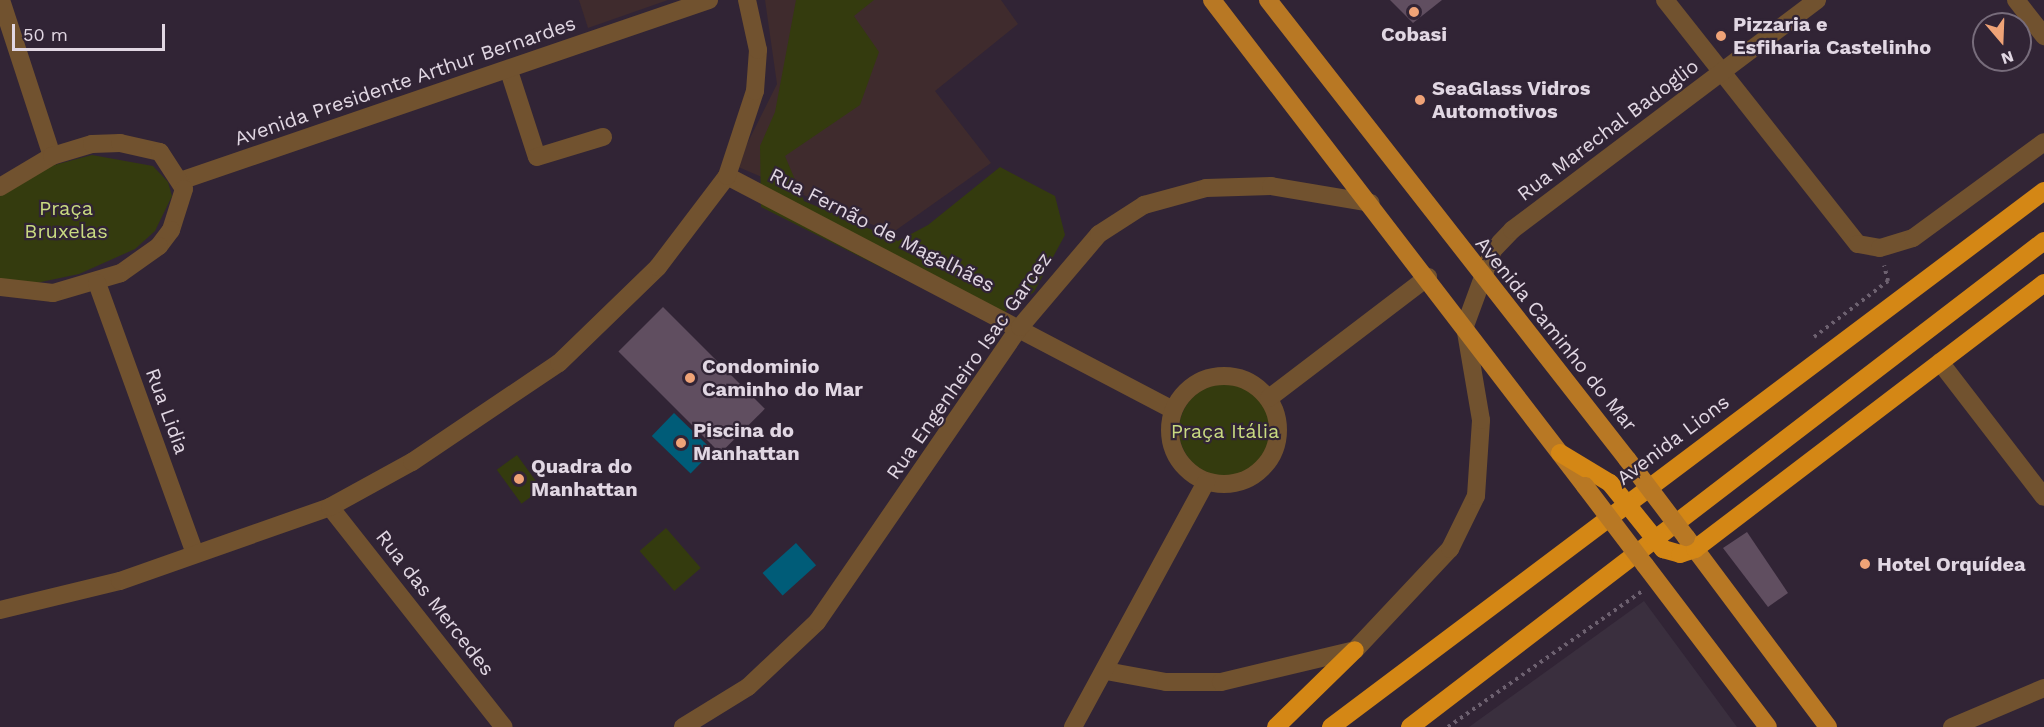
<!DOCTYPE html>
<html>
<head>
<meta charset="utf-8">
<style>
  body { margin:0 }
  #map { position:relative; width:2044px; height:727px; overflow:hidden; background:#312435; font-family:"Work Sans",sans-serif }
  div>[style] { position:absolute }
  .industrial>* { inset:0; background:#3a2f3e }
  .education>* { inset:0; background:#3f2b2d }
  .green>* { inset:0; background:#343b0e; transform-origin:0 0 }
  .round { border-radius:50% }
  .water>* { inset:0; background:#005c78; transform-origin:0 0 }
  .building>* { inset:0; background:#604e60; transform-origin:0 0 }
  .path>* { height:4px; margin-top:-2px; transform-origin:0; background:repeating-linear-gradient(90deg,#6d6170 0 3px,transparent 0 7.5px) }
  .minor>* { height:18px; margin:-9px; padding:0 9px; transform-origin:9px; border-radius:9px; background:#71522f }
  .minor>.ring { margin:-9px; padding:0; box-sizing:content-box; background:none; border:18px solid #71522f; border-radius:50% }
  .major>* { height:18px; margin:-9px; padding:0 9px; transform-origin:9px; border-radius:9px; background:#b87824 }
  .highway>* { height:18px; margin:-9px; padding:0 9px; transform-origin:9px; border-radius:9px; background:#d48715 }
  .major-bridge>* { height:18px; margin:-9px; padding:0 9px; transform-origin:9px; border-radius:9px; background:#b87824 }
  .highway-bridge>* { height:18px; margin:-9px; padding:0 9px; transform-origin:9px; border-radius:9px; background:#d48715 }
  .dots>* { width:16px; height:16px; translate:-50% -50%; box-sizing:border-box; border:3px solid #312435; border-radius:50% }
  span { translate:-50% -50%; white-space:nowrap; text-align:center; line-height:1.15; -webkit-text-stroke:4.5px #312435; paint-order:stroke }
  .poi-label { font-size:20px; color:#e1d7e3; font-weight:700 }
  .left { translate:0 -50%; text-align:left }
  .street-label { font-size:20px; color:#e1d7e3 }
  .park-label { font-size:20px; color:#c9da81 }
  .north { position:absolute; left:1972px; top:12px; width:60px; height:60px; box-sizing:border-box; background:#312435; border:2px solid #776c7b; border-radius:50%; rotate:161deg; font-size:16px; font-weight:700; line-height:24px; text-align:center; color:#e1d7e3 }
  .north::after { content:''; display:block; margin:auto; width:21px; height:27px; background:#efa377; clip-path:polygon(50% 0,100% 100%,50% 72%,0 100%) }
  .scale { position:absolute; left:12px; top:24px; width:153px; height:27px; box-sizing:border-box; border:3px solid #e1d7e3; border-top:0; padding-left:8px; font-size:18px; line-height:21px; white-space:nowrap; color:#e1d7e3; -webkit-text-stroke:4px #312435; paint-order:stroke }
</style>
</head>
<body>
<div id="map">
  <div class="industrial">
    <i style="clip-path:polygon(1644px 601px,1737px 727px,1469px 727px)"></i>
  </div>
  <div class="education">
    <i style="clip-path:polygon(579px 0,668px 0,588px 28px)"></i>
    <i style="clip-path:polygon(765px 0,1001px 0,1018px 24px,935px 91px,991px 163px,892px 233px,736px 166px,777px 84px)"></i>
  </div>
  <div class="green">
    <i style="clip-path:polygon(796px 0,874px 0,854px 16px,879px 52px,860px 105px,785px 156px,804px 201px,898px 241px,928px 225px,1000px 167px,1055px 196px,1065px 235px,1034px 292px,990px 322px,761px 207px,760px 146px,775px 112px)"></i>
    <i style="clip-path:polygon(92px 155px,153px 166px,168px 182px,172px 196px,155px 231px,135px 249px,79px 274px,22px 286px,0 281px,0 196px,43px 168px)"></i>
    <i class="round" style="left:1179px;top:384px;width:92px;height:92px"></i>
    <i style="left:517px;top:455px;width:42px;height:25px;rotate:54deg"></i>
    <i style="left:666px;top:528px;width:53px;height:35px;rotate:49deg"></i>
  </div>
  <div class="water">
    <i style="left:674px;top:413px;width:54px;height:32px;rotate:44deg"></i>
    <i style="left:796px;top:543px;width:30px;height:45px;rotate:48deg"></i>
  </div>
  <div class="building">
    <i style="clip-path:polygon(1390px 0,1442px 0,1413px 23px)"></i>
    <i style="left:663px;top:307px;width:144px;height:63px;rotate:45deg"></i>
    <i style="clip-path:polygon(1747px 532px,1788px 593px,1768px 607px,1723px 548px)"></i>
  </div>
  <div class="path">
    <i style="left:1814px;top:337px;width:93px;rotate:-37.1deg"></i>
    <i style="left:1888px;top:281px;width:16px;rotate:-104deg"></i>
    <i style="left:1448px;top:727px;width:237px;rotate:-35deg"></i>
  </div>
  <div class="minor">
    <i style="left:1px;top:0;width:164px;rotate:71.9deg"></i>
    <i style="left:1665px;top:0;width:311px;rotate:51.7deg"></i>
    <i style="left:1858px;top:244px;width:22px;rotate:10deg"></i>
    <i style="left:1880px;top:248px;width:34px;rotate:-17deg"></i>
    <i style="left:1913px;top:238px;width:162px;rotate:-36.2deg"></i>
    <i style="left:2016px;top:0;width:46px;rotate:52.1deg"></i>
    <i style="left:509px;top:71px;width:90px;rotate:72deg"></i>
    <i style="left:537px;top:157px;width:69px;rotate:-16.9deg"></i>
    <i style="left:727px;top:176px;width:504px;rotate:27.68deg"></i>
    <i style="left:183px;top:180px;width:556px;rotate:-18.89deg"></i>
    <i style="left:0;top:187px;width:61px;rotate:-30.8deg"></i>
    <i style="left:52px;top:156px;width:42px;rotate:-16.7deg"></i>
    <i style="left:92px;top:144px;width:28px;rotate:-2deg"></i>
    <i style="left:120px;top:143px;width:41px;rotate:12.7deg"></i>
    <i style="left:160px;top:152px;width:44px;rotate:57deg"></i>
    <i style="left:184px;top:189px;width:43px;rotate:107.6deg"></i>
    <i style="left:171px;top:230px;width:20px;rotate:127deg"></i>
    <i style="left:159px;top:246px;width:47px;rotate:144.6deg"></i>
    <i style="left:121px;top:273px;width:71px;rotate:163.6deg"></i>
    <i style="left:53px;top:293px;width:53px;rotate:-173.5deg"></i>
    <i style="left:97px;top:283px;width:288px;rotate:70.1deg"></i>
    <i style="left:1940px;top:362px;width:170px;rotate:52.4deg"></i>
    <i class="ring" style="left:1170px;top:376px;width:90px;height:90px"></i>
    <i style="left:1269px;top:398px;width:200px;rotate:-37.3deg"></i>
    <i style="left:330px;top:507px;width:280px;rotate:51.7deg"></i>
    <i style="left:0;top:610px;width:123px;rotate:-13.6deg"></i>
    <i style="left:120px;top:581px;width:223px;rotate:-19.4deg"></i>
    <i style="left:330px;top:507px;width:94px;rotate:-28.8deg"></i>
    <i style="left:412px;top:462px;width:177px;rotate:-34deg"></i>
    <i style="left:559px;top:363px;width:138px;rotate:-44.1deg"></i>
    <i style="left:658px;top:267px;width:114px;rotate:-52.8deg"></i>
    <i style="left:727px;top:176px;width:89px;rotate:-71.8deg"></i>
    <i style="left:755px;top:91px;width:41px;rotate:-85.8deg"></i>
    <i style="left:758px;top:50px;width:51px;rotate:-102.4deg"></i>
    <i style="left:1106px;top:671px;width:61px;rotate:10.4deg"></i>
    <i style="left:1166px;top:682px;width:55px"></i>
    <i style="left:1221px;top:682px;width:138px;rotate:-13.4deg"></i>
    <i style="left:1355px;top:650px;width:139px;rotate:-46.8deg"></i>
    <i style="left:1450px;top:549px;width:59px;rotate:-63.9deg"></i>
    <i style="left:1476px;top:496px;width:76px;rotate:-86.2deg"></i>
    <i style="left:1481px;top:420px;width:95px;rotate:-99.7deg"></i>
    <i style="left:1465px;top:326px;width:81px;rotate:-69.8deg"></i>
    <i style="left:1493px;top:250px;width:28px;rotate:-46deg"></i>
    <i style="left:1512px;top:230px;width:382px;rotate:-37deg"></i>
    <i style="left:683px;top:727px;width:76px;rotate:-31.6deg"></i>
    <i style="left:748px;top:687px;width:95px;rotate:-43.3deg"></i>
    <i style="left:817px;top:622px;width:358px;rotate:-55.5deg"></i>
    <i style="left:1020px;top:327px;width:122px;rotate:-49.7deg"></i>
    <i style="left:1099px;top:234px;width:54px;rotate:-32.8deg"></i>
    <i style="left:1144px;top:205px;width:64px;rotate:-15.3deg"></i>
    <i style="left:1206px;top:188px;width:65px;rotate:-1.8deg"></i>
    <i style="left:1271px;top:186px;width:101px;rotate:9.6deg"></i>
    <i style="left:1073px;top:727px;width:279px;rotate:-61.5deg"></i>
    <i style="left:1952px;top:727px;width:100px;rotate:-23deg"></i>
  </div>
  <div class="major">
    <i style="left:1212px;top:0;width:613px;rotate:52.49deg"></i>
    <i style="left:1268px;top:0;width:583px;rotate:51.97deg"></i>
    <i style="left:1686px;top:537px;width:237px;rotate:53.2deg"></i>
    <i style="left:1645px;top:565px;width:203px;rotate:52.8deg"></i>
  </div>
  <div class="highway">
    <i style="left:1560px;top:453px;width:58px;rotate:31deg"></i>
    <i style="left:1663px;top:549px;width:18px;rotate:16deg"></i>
    <i style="left:1680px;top:554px;width:16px;rotate:-18deg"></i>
    <i style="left:1695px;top:549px;width:439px;rotate:-37.3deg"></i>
    <i style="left:1276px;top:727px;width:110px;rotate:-44.3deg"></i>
    <i style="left:1331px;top:727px;width:892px;rotate:-36.93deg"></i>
    <i style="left:1410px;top:727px;width:799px;rotate:-37.47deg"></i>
  </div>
  <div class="major-bridge">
    <i style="left:1627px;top:459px;width:98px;rotate:52.9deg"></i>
    <i style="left:1585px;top:486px;width:99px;rotate:52.8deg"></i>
  </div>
  <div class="highway-bridge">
    <i style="left:1610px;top:483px;width:85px;rotate:51.2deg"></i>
  </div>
  <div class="dots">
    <i style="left:1414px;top:12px;background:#efa377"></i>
    <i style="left:1721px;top:36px;background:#efa377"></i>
    <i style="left:1420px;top:100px;background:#efa377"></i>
    <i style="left:690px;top:378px;background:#efa377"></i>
    <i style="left:681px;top:443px;background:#efa377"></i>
    <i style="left:519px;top:479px;background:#efa377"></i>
    <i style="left:1865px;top:564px;background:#efa377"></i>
  </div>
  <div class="poi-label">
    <span class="left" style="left:1733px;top:36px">Pizzaria e<br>Esfiharia Castelinho</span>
    <span style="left:1414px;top:34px">Cobasi</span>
    <span class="left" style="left:1432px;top:100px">SeaGlass Vidros<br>Automotivos</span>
    <span class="left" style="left:702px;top:378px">Condominio<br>Caminho do Mar</span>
    <span class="left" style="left:693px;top:442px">Piscina do<br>Manhattan</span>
    <span class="left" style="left:531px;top:478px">Quadra do<br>Manhattan</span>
    <span class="left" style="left:1877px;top:564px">Hotel Orquídea</span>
  </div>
  <div class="street-label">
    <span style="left:405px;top:81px;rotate:-19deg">Avenida Presidente Arthur Bernardes</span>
    <span style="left:1608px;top:130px;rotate:-37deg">Rua Marechal Badoglio</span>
    <span style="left:882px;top:230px;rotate:27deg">Rua Fernão de Magalhães</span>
    <span style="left:1556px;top:334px;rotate:51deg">Avenida Caminho do Mar</span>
    <span style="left:969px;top:366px;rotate:-55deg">Rua Engenheiro Isac Garcez</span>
    <span style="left:167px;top:411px;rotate:70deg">Rua Lidia</span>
    <span style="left:1673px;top:440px;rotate:-37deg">Avenida Lions</span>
    <span style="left:435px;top:603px;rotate:52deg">Rua das Mercedes</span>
  </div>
  <div class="park-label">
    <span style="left:66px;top:220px">Praça<br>Bruxelas</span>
    <span style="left:1225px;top:431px">Praça Itália</span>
  </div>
  <div class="north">N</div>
  <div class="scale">50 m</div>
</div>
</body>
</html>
